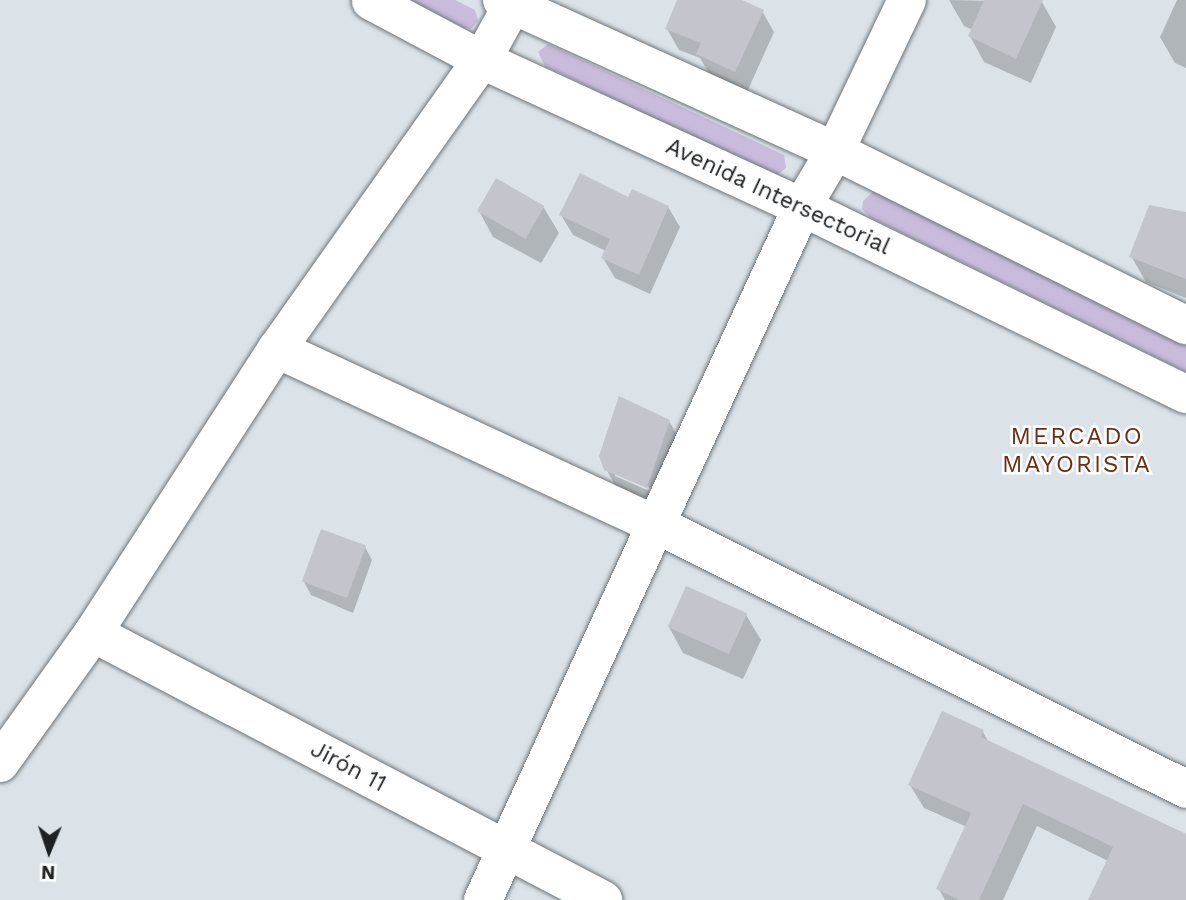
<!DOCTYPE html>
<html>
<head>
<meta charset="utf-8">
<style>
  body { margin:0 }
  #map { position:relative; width:1186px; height:900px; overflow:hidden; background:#dce3e8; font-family:"Work Sans",sans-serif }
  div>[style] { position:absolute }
  .green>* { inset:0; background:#c8bbdc }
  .shadow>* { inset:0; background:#0003 }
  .building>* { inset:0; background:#c2c5cc; transform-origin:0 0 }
  .roads { filter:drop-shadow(0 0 2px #6d7478) drop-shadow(0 0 2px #6d7478) }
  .street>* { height:38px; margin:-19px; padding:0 19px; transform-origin:19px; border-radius:19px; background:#fff }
  .secondary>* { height:38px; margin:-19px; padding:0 19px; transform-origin:19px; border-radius:19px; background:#fff }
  span { translate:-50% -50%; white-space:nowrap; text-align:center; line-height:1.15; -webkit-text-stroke:5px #fff; paint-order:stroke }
  .street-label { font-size:23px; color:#1f2224 }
  .neighbourhood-label { font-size:24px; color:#6e2d10; letter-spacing:2px }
  .north { position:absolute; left:14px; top:816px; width:70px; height:70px; -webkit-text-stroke:5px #fff; paint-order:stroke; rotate:182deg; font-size:19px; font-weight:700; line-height:28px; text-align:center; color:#1f2224 }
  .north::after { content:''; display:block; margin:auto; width:24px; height:32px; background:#1f2224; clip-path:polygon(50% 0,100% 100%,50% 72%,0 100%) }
</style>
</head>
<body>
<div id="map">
  <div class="green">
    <i style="clip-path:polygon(409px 0,455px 0,475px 10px,478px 21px,471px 29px,465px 28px)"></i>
    <i style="clip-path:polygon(548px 44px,784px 155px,786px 168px,777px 175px,769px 174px,545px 66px,538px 52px)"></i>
    <i style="clip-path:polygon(874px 191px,1186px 344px,1186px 372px,871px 218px,862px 209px,863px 201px)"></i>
  </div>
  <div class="shadow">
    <i style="clip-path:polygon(678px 0,738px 0,762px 11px,774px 32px,747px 92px,710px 75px,700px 58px,679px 50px,667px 29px)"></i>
    <i style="clip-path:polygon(949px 0,1042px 2px,1056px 27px,1031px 83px,984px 62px,970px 36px,973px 30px,964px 26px)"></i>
    <i style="clip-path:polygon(1177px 0,1186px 0,1186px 68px,1175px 63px,1160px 37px)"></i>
    <i style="clip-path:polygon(629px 199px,668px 207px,680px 227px,650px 294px,615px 278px,603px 258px,606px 251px,573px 235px,561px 215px)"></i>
    <i style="clip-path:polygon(544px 208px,559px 233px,541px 263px,493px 237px,479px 211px)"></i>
    <i style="clip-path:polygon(1186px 217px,1186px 298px,1146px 282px,1131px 256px)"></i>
    <i style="clip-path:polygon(evenodd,669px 421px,684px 447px,661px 512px,621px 495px,606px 469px,669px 421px,615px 472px,656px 490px,654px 493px,615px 476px,615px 472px)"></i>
    <i style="clip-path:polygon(365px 547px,372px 560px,353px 613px,311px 595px,304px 582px)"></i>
    <i style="clip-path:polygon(746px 615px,761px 640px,743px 679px,683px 653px,669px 627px)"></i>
    <i style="clip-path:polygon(983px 732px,989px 743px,1186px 834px,1186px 900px,1089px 900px,1108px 861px,1037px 826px,1003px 900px,945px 900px,938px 888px,967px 827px,924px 808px,910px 785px)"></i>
  </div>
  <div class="building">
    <i style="clip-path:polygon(677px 0,742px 0,764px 10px,735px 72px,696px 54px,701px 43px,665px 29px)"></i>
    <i style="clip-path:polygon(984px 0,1043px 0,1016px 59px,968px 36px)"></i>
    <i style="clip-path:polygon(580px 173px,628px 197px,632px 189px,669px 206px,639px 275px,601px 258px,610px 239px,559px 215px)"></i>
    <i style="left:496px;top:178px;width:56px;height:38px;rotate:30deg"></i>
    <i style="clip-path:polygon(1149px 205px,1186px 212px,1186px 279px,1129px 257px)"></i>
    <i style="clip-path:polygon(619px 396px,670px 420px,647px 488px,604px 470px,599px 456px)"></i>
    <i style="left:321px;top:529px;width:48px;height:56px;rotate:20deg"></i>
    <i style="left:686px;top:586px;width:67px;height:45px;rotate:24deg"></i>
    <i style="clip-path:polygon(942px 711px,984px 730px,981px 737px,1186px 834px,1186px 900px,1088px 900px,1113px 847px,1023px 804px,979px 900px,960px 900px,936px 889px,971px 813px,908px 785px)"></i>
  </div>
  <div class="roads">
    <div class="street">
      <i style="left:277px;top:349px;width:419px;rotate:24.9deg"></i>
      <i style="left:657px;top:525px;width:591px;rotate:26.52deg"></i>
      <i style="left:93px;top:633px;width:576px;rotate:27.63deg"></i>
      <i style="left:0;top:763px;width:160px;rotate:-54.4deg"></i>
      <i style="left:93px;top:633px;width:338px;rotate:-57.1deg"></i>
      <i style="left:277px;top:349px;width:354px;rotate:-54.7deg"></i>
      <i style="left:482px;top:60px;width:68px;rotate:-61.2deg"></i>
      <i style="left:483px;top:900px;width:763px;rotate:-65.28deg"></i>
      <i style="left:802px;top:207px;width:65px;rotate:-59.5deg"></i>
      <i style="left:835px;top:151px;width:167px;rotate:-64.5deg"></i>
    </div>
    <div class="secondary">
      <i style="left:502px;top:0;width:366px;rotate:24.4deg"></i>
      <i style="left:835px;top:151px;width:392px;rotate:26.4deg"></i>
      <i style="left:371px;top:1px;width:126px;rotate:28deg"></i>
      <i style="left:482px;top:60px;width:352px;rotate:24.7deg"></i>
      <i style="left:802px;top:207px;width:427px;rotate:26deg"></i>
    </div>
  </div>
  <div class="street-label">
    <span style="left:778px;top:197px;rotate:25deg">Avenida Intersectorial</span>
    <span style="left:348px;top:767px;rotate:28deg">Jirón 11</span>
  </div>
  <div class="neighbourhood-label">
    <span style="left:1077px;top:451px">MERCADO<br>MAYORISTA</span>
  </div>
  <div class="north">N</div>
</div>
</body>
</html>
